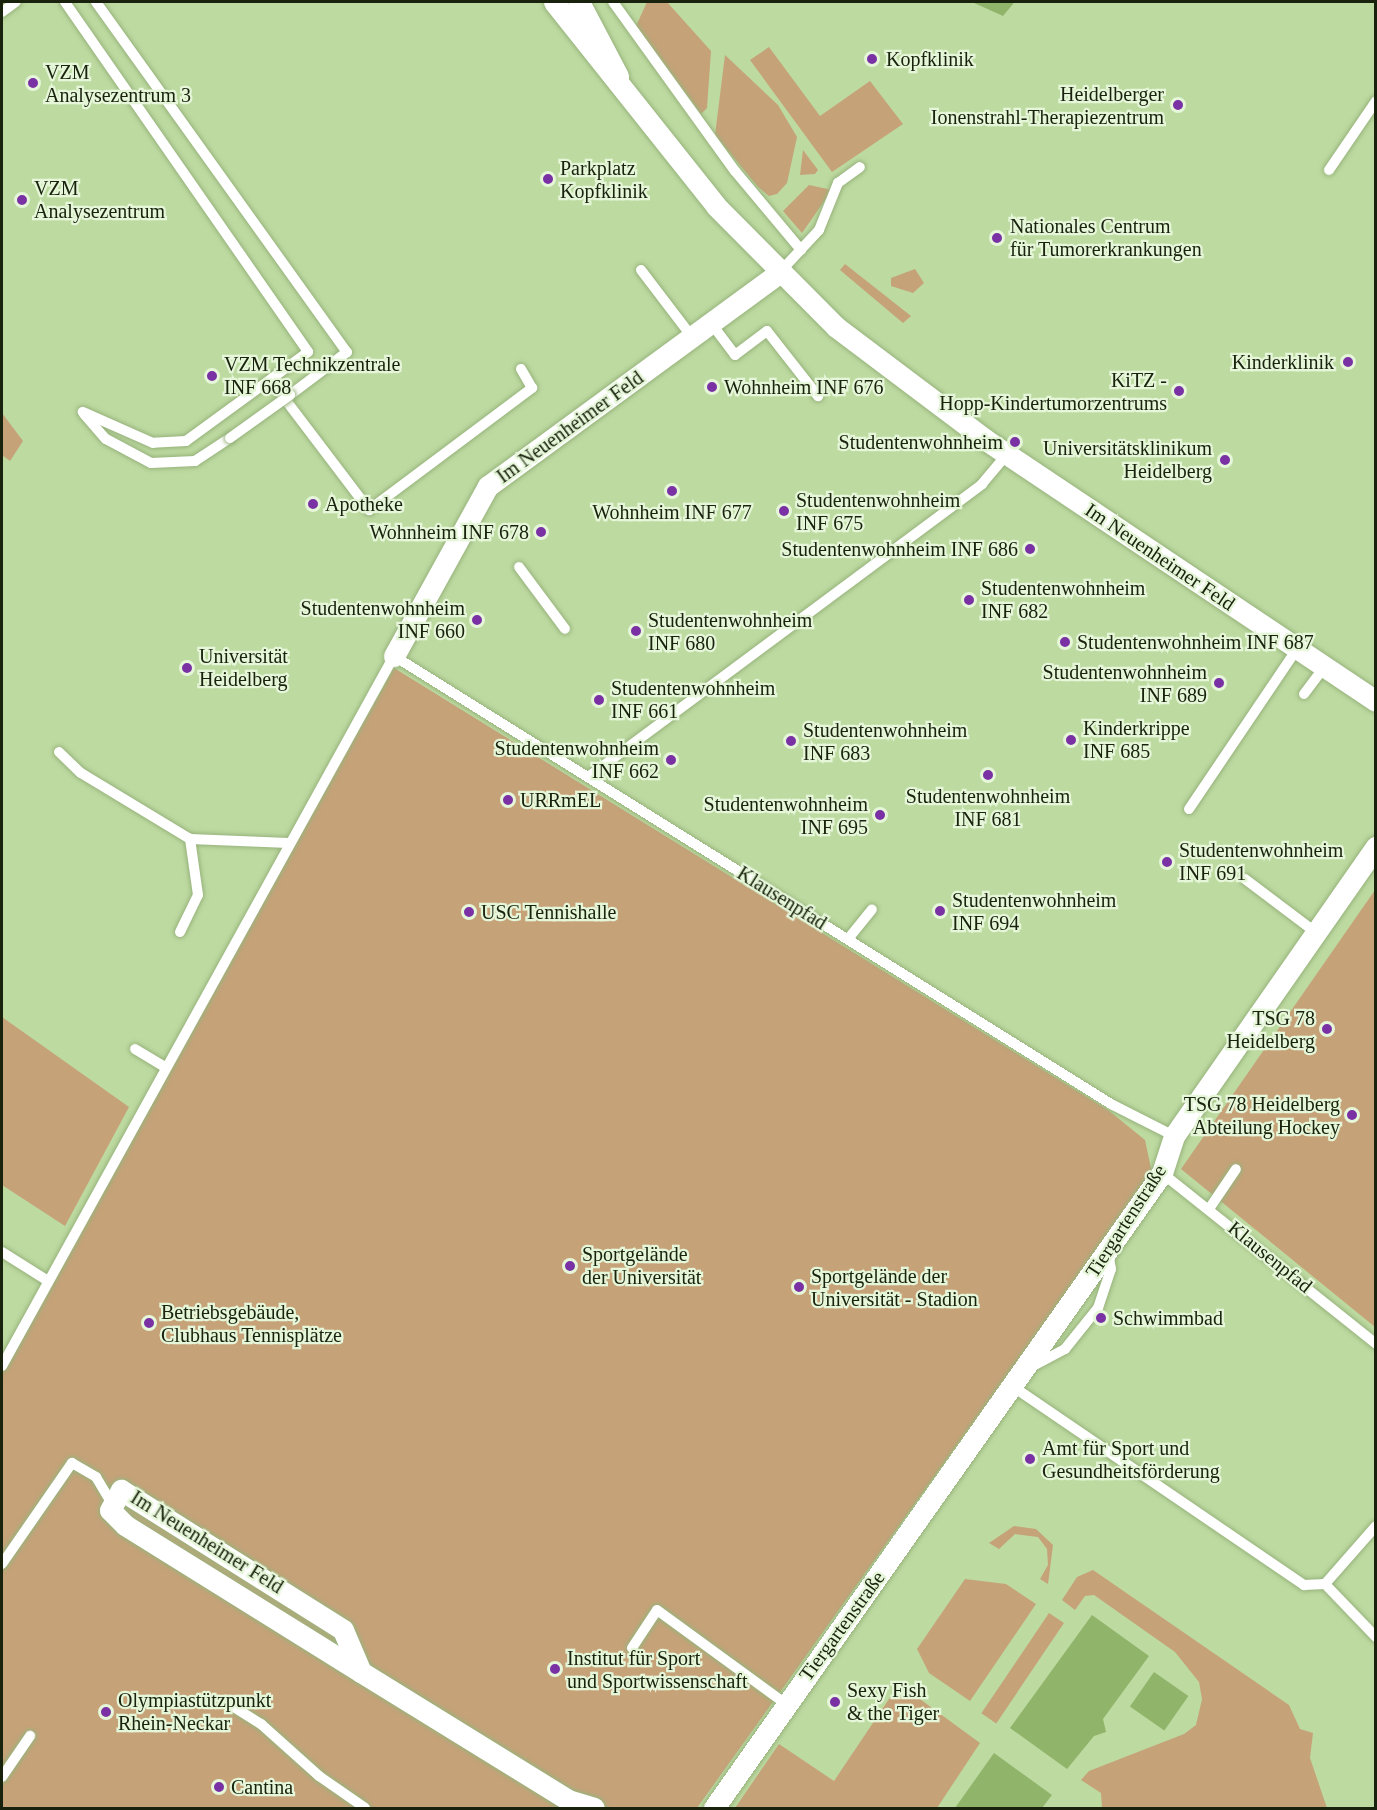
<!DOCTYPE html>
<html>
<head>
<meta charset="utf-8">
<style>
  body { margin:0 }
  #map { position:relative; width:1377px; height:1810px; overflow:hidden; background:#bddaa1; font-family:"Times New Roman",serif }
  div>[style] { position:absolute }
  .green>* { inset:0; background:#c6a279; transform-origin:0 0 }
  .water>* { inset:0; background:#8fb46a; transform-origin:0 0 }
  .roads { filter:drop-shadow(0 0 2px #97b37c) drop-shadow(0 0 2px #97b37c) }
  .service>* { height:10px; margin:-5px; padding:0 5px; transform-origin:5px; border-radius:5px; background:#fff }
  .minor>* { height:21px; margin:-10.5px; padding:0 10.5px; transform-origin:10.5px; border-radius:10.5px; background:#fff }
  .bridges { filter:drop-shadow(0 0 2px #97b37c) drop-shadow(0 0 2px #97b37c) }
  .service-bridge>* { height:10px; margin:-5px; padding:0 5px; transform-origin:5px; border-radius:5px; background:#fff }
  .dots>* { width:16px; height:16px; translate:-50% -50%; box-sizing:border-box; border:3px solid #e6f6d9; border-radius:50% }
  span { translate:-50% -50%; white-space:nowrap; text-align:center; line-height:1.15; -webkit-text-stroke:4.5px #e6f6d9; paint-order:stroke }
  .poi-label { font-size:20px; color:#18220c }
  .left { translate:0 -50%; text-align:left }
  .right { translate:-100% -50%; text-align:right }
  .street-label { font-size:20px; color:#18220c }
  .frame { position:absolute; inset:0; border:3px solid #18220c; pointer-events:none }
</style>
</head>
<body>
<div id="map">
  <div class="green">
    <i style="clip-path:polygon(647px 2px,667px 2px,711px 51px,707px 108px,701px 114px,636px 26px)"></i>
    <i style="clip-path:polygon(769px 47px,820px 116px,870px 81px,903px 124px,832px 172px,750px 60px)"></i>
    <i style="clip-path:polygon(725px 55px,778px 105px,797px 137px,787px 183px,777px 194px,769px 196px,758px 187px,715px 135px)"></i>
    <i style="clip-path:polygon(803px 150px,818px 170px,815px 174px,800px 175px)"></i>
    <i style="clip-path:polygon(809px 185px,832px 190px,802px 233px,783px 211px)"></i>
    <i style="clip-path:polygon(845px 264px,911px 316px,903px 323px,840px 270px)"></i>
    <i style="clip-path:polygon(915px 269px,924px 283px,913px 293px,891px 286px,891px 278px)"></i>
    <i style="clip-path:polygon(2px 413px,23px 441px,10px 461px,2px 455px)"></i>
    <i style="clip-path:polygon(394px 668px,1108px 1110px,1145px 1140px,1152px 1173px,697px 1808px,2px 1808px,2px 1360px)"></i>
    <i style="clip-path:polygon(1375px 890px,1375px 1327px,1181px 1169px)"></i>
    <i style="clip-path:polygon(2px 1017px,129px 1107px,65px 1226px,2px 1185px)"></i>
    <i style="clip-path:polygon(1014px 1526px,1036px 1529px,1053px 1545px,1048px 1584px,1040px 1579px,1048px 1565px,1047px 1549px,1038px 1537px,1015px 1534px,999px 1549px,989px 1543px)"></i>
    <i style="clip-path:polygon(1093px 1570px,1289px 1705px,1300px 1729px,1313px 1733px,1310px 1758px,1327px 1808px,1102px 1808px,1101px 1793px,1081px 1780px,1089px 1771px,1184px 1734px,1196px 1725px,1202px 1699px,1199px 1682px,1175px 1652px,1094px 1595px,1085px 1596px,1075px 1610px,1062px 1600px,1077px 1577px)"></i>
    <i style="clip-path:polygon(965px 1579px,1006px 1584px,1036px 1604px,970px 1701px,929px 1673px,917px 1649px)"></i>
    <i style="left:1049px;top:1613px;width:18px;height:121px;rotate:34deg"></i>
    <i style="clip-path:polygon(913px 1694px,980px 1743px,937px 1808px,735px 1808px,779px 1744px,834px 1781px,891px 1696px)"></i>
  </div>
  <div class="water">
    <i style="clip-path:polygon(972px 2px,1013px 2px,1013px 4px,1003px 16px)"></i>
    <i style="clip-path:polygon(1092px 1615px,1149px 1656px,1103px 1719px,1106px 1732px,1094px 1736px,1067px 1769px,1010px 1728px)"></i>
    <i style="left:1154px;top:1672px;width:42px;height:42px;rotate:35deg"></i>
    <i style="clip-path:polygon(994px 1753px,1052px 1795px,1042px 1808px,955px 1808px)"></i>
  </div>
  <div class="roads">
    <div class="service">
      <i style="left:65px;top:2px;width:426px;rotate:55.2deg"></i>
      <i style="left:308px;top:352px;width:151px;rotate:143.9deg"></i>
      <i style="left:186px;top:441px;width:33px;rotate:177deg"></i>
      <i style="left:153px;top:443px;width:77px;rotate:-156.1deg"></i>
      <i style="left:96px;top:2px;width:431px;rotate:54.4deg"></i>
      <i style="left:347px;top:352px;width:71px;rotate:143deg"></i>
      <i style="left:613px;top:2px;width:208px;rotate:54.2deg"></i>
      <i style="left:735px;top:171px;width:103px;rotate:50.1deg"></i>
      <i style="left:2px;top:12px;width:17px;rotate:-36deg"></i>
      <i style="left:1329px;top:170px;width:83px;rotate:-55.7deg"></i>
      <i style="left:641px;top:270px;width:84px;rotate:52.7deg"></i>
      <i style="left:779px;top:273px;width:59px;rotate:-47.1deg"></i>
      <i style="left:819px;top:230px;width:51px;rotate:-68deg"></i>
      <i style="left:838px;top:183px;width:27px;rotate:-36deg"></i>
      <i style="left:711px;top:323px;width:40px;rotate:53deg"></i>
      <i style="left:735px;top:355px;width:40px;rotate:-37deg"></i>
      <i style="left:767px;top:331px;width:83px;rotate:51.9deg"></i>
      <i style="left:272px;top:382px;width:161px;rotate:52.8deg"></i>
      <i style="left:369px;top:510px;width:204px;rotate:-36.8deg"></i>
      <i style="left:532px;top:388px;width:22px;rotate:-120deg"></i>
      <i style="left:84px;top:414px;width:33px;rotate:49deg"></i>
      <i style="left:106px;top:439px;width:51px;rotate:28.1deg"></i>
      <i style="left:151px;top:463px;width:44px;rotate:-2.6deg"></i>
      <i style="left:195px;top:461px;width:42px;rotate:-33.3deg"></i>
      <i style="left:519px;top:567px;width:77px;rotate:53.4deg"></i>
      <i style="left:1304px;top:694px;width:34px;rotate:-53deg"></i>
      <i style="left:59px;top:752px;width:30px;rotate:44deg"></i>
      <i style="left:81px;top:773px;width:127px;rotate:31.2deg"></i>
      <i style="left:190px;top:839px;width:99px;rotate:2.3deg"></i>
      <i style="left:588px;top:777px;width:491px;rotate:-36.6deg"></i>
      <i style="left:982px;top:484px;width:39px;rotate:-50deg"></i>
      <i style="left:1189px;top:809px;width:193px;rotate:-56deg"></i>
      <i style="left:1245px;top:879px;width:88px;rotate:37.1deg"></i>
      <i style="left:180px;top:932px;width:41px;rotate:-64.1deg"></i>
      <i style="left:198px;top:895px;width:57px;rotate:-98.1deg"></i>
      <i style="left:848px;top:939px;width:38px;rotate:-51deg"></i>
      <i style="left:135px;top:1049px;width:35px;rotate:31deg"></i>
      <i style="left:1162px;top:1173px;width:274px;rotate:38.6deg"></i>
      <i style="left:1209px;top:1209px;width:48px;rotate:-56deg"></i>
      <i style="left:2px;top:1252px;width:54px;rotate:32.2deg"></i>
      <i style="left:2px;top:1366px;width:811px;rotate:-61.1deg"></i>
      <i style="left:394px;top:656px;width:845px;rotate:32deg"></i>
      <i style="left:1111px;top:1104px;width:71px;rotate:26.9deg"></i>
      <i style="left:1029px;top:1368px;width:41px;rotate:-27.8deg"></i>
      <i style="left:1065px;top:1349px;width:53px;rotate:-51.2deg"></i>
      <i style="left:1098px;top:1308px;width:41px;rotate:-71.6deg"></i>
      <i style="left:1111px;top:1269px;width:17px;rotate:-100deg"></i>
      <i style="left:1015px;top:1388px;width:350px;rotate:34.3deg"></i>
      <i style="left:1304px;top:1585px;width:21px;rotate:-3deg"></i>
      <i style="left:1325px;top:1584px;width:77px;rotate:-48.7deg"></i>
      <i style="left:2px;top:1564px;width:123px;rotate:-55.3deg"></i>
      <i style="left:72px;top:1463px;width:28px;rotate:30deg"></i>
      <i style="left:96px;top:1477px;width:29px;rotate:59deg"></i>
      <i style="left:1325px;top:1584px;width:74px;rotate:46.1deg"></i>
      <i style="left:632px;top:1648px;width:45px;rotate:-56.7deg"></i>
      <i style="left:657px;top:1610px;width:160px;rotate:36.1deg"></i>
      <i style="left:229px;top:1704px;width:38px;rotate:32deg"></i>
      <i style="left:261px;top:1724px;width:78px;rotate:41.9deg"></i>
      <i style="left:319px;top:1776px;width:56px;rotate:34.8deg"></i>
      <i style="left:2px;top:1777px;width:50px;rotate:-55.7deg"></i>
    </div>
    <div class="minor">
      <i style="left:554px;top:2px;width:260px;rotate:51.5deg"></i>
      <i style="left:716px;top:206px;width:170px;rotate:45.2deg"></i>
      <i style="left:836px;top:327px;width:188px;rotate:37deg"></i>
      <i style="left:986px;top:440px;width:469px;rotate:33.8deg"></i>
      <i style="left:579px;top:2px;width:84px;rotate:62.2deg"></i>
      <i style="left:394px;top:656px;width:194px;rotate:-61.1deg"></i>
      <i style="left:488px;top:486px;width:361px;rotate:-36.2deg"></i>
      <i style="left:121px;top:1490px;width:262px;rotate:32.2deg"></i>
      <i style="left:343px;top:1630px;width:46px;rotate:66.8deg"></i>
      <i style="left:361px;top:1672px;width:278px;rotate:-148.1deg"></i>
      <i style="left:125px;top:1525px;width:21px;rotate:-135deg"></i>
      <i style="left:110px;top:1510px;width:23px;rotate:-61deg"></i>
      <i style="left:361px;top:1672px;width:243px;rotate:31.7deg"></i>
      <i style="left:568px;top:1800px;width:27px;rotate:17deg"></i>
      <i style="left:714px;top:1808px;width:777px;rotate:-54.8deg"></i>
      <i style="left:1162px;top:1173px;width:39px;rotate:-72deg"></i>
      <i style="left:1174px;top:1136px;width:353px;rotate:-55.1deg"></i>
    </div>
  </div>
  <div class="bridges">
    <div class="service-bridge">
      <i style="left:230px;top:438px;width:74px;rotate:-35.6deg"></i>
    </div>
  </div>
  <div class="dots">
    <i style="left:872px;top:59px;background:#7a31a4"></i>
    <i style="left:33px;top:83px;background:#7a31a4"></i>
    <i style="left:1178px;top:105px;background:#7a31a4"></i>
    <i style="left:548px;top:179px;background:#7a31a4"></i>
    <i style="left:22px;top:200px;background:#7a31a4"></i>
    <i style="left:997px;top:238px;background:#7a31a4"></i>
    <i style="left:1348px;top:362px;background:#7a31a4"></i>
    <i style="left:212px;top:376px;background:#7a31a4"></i>
    <i style="left:712px;top:387px;background:#7a31a4"></i>
    <i style="left:1179px;top:391px;background:#7a31a4"></i>
    <i style="left:1015px;top:442px;background:#7a31a4"></i>
    <i style="left:1225px;top:460px;background:#7a31a4"></i>
    <i style="left:672px;top:491px;background:#7a31a4"></i>
    <i style="left:313px;top:504px;background:#7a31a4"></i>
    <i style="left:784px;top:511px;background:#7a31a4"></i>
    <i style="left:541px;top:532px;background:#7a31a4"></i>
    <i style="left:1030px;top:549px;background:#7a31a4"></i>
    <i style="left:969px;top:600px;background:#7a31a4"></i>
    <i style="left:477px;top:620px;background:#7a31a4"></i>
    <i style="left:636px;top:631px;background:#7a31a4"></i>
    <i style="left:1065px;top:642px;background:#7a31a4"></i>
    <i style="left:187px;top:668px;background:#7a31a4"></i>
    <i style="left:1219px;top:683px;background:#7a31a4"></i>
    <i style="left:599px;top:700px;background:#7a31a4"></i>
    <i style="left:1071px;top:740px;background:#7a31a4"></i>
    <i style="left:791px;top:741px;background:#7a31a4"></i>
    <i style="left:671px;top:760px;background:#7a31a4"></i>
    <i style="left:988px;top:775px;background:#7a31a4"></i>
    <i style="left:508px;top:800px;background:#7a31a4"></i>
    <i style="left:880px;top:815px;background:#7a31a4"></i>
    <i style="left:1167px;top:862px;background:#7a31a4"></i>
    <i style="left:940px;top:911px;background:#7a31a4"></i>
    <i style="left:469px;top:912px;background:#7a31a4"></i>
    <i style="left:1327px;top:1029px;background:#7a31a4"></i>
    <i style="left:1352px;top:1115px;background:#7a31a4"></i>
    <i style="left:570px;top:1266px;background:#7a31a4"></i>
    <i style="left:799px;top:1287px;background:#7a31a4"></i>
    <i style="left:1101px;top:1318px;background:#7a31a4"></i>
    <i style="left:149px;top:1323px;background:#7a31a4"></i>
    <i style="left:1030px;top:1459px;background:#7a31a4"></i>
    <i style="left:555px;top:1669px;background:#7a31a4"></i>
    <i style="left:835px;top:1702px;background:#7a31a4"></i>
    <i style="left:106px;top:1712px;background:#7a31a4"></i>
    <i style="left:219px;top:1787px;background:#7a31a4"></i>
  </div>
  <div class="poi-label">
    <span class="left" style="left:886px;top:59px">Kopfklinik</span>
    <span class="left" style="left:45px;top:84px">VZM<br>Analysezentrum 3</span>
    <span class="right" style="left:1164px;top:106px">Heidelberger<br>Ionenstrahl-Therapiezentrum</span>
    <span class="left" style="left:560px;top:180px">Parkplatz<br>Kopfklinik</span>
    <span class="left" style="left:34px;top:200px">VZM<br>Analysezentrum</span>
    <span class="left" style="left:1010px;top:238px">Nationales Centrum<br>für Tumorerkrankungen</span>
    <span class="right" style="left:1334px;top:362px">Kinderklinik</span>
    <span class="left" style="left:224px;top:376px">VZM Technikzentrale<br>INF 668</span>
    <span class="right" style="left:1167px;top:392px">KiTZ -<br>Hopp-Kindertumorzentrums</span>
    <span class="left" style="left:724px;top:387px">Wohnheim INF 676</span>
    <span class="right" style="left:1003px;top:442px">Studentenwohnheim</span>
    <span class="right" style="left:1212px;top:460px">Universitätsklinikum<br>Heidelberg</span>
    <span class="left" style="left:796px;top:512px">Studentenwohnheim<br>INF 675</span>
    <span class="left" style="left:325px;top:504px">Apotheke</span>
    <span style="left:672px;top:512px">Wohnheim INF 677</span>
    <span class="right" style="left:529px;top:532px">Wohnheim INF 678</span>
    <span class="right" style="left:1018px;top:549px">Studentenwohnheim INF 686</span>
    <span class="left" style="left:981px;top:600px">Studentenwohnheim<br>INF 682</span>
    <span class="right" style="left:465px;top:620px">Studentenwohnheim<br>INF 660</span>
    <span class="left" style="left:648px;top:632px">Studentenwohnheim<br>INF 680</span>
    <span class="left" style="left:1077px;top:642px">Studentenwohnheim INF 687</span>
    <span class="left" style="left:199px;top:668px">Universität<br>Heidelberg</span>
    <span class="right" style="left:1207px;top:684px">Studentenwohnheim<br>INF 689</span>
    <span class="left" style="left:611px;top:700px">Studentenwohnheim<br>INF 661</span>
    <span class="left" style="left:1083px;top:740px">Kinderkrippe<br>INF 685</span>
    <span class="left" style="left:803px;top:742px">Studentenwohnheim<br>INF 683</span>
    <span class="right" style="left:659px;top:760px">Studentenwohnheim<br>INF 662</span>
    <span style="left:988px;top:808px">Studentenwohnheim<br>INF 681</span>
    <span class="left" style="left:520px;top:800px">URRmEL</span>
    <span class="right" style="left:868px;top:816px">Studentenwohnheim<br>INF 695</span>
    <span class="left" style="left:1179px;top:862px">Studentenwohnheim<br>INF 691</span>
    <span class="left" style="left:952px;top:912px">Studentenwohnheim<br>INF 694</span>
    <span class="left" style="left:481px;top:912px">USC Tennishalle</span>
    <span class="right" style="left:1315px;top:1030px">TSG 78<br>Heidelberg</span>
    <span class="right" style="left:1340px;top:1116px">TSG 78 Heidelberg<br>Abteilung Hockey</span>
    <span class="left" style="left:582px;top:1266px">Sportgelände<br>der Universität</span>
    <span class="left" style="left:811px;top:1288px">Sportgelände der<br>Universität - Stadion</span>
    <span class="left" style="left:161px;top:1324px">Betriebsgebäude,<br>Clubhaus Tennisplätze</span>
    <span class="left" style="left:1113px;top:1318px">Schwimmbad</span>
    <span class="left" style="left:1042px;top:1460px">Amt für Sport und<br>Gesundheitsförderung</span>
    <span class="left" style="left:567px;top:1670px">Institut für Sport<br>und Sportwissenschaft</span>
    <span class="left" style="left:847px;top:1702px">Sexy Fish<br>&amp; the Tiger</span>
    <span class="left" style="left:118px;top:1712px">Olympiastützpunkt<br>Rhein-Neckar</span>
    <span class="left" style="left:231px;top:1787px">Cantina</span>
  </div>
  <div class="street-label">
    <span style="left:570px;top:427px;rotate:-36deg">Im Neuenheimer Feld</span>
    <span style="left:1160px;top:557px;rotate:34deg">Im Neuenheimer Feld</span>
    <span style="left:782px;top:898px;rotate:32deg">Klausenpfad</span>
    <span style="left:1126px;top:1221px;rotate:-57deg">Tiergartenstraße</span>
    <span style="left:1270px;top:1257px;rotate:39deg">Klausenpfad</span>
    <span style="left:207px;top:1542px;rotate:32deg">Im Neuenheimer Feld</span>
    <span style="left:842px;top:1626px;rotate:-54deg">Tiergartenstraße</span>
  </div>
  <div class="frame"></div>
</div>
</body>
</html>
